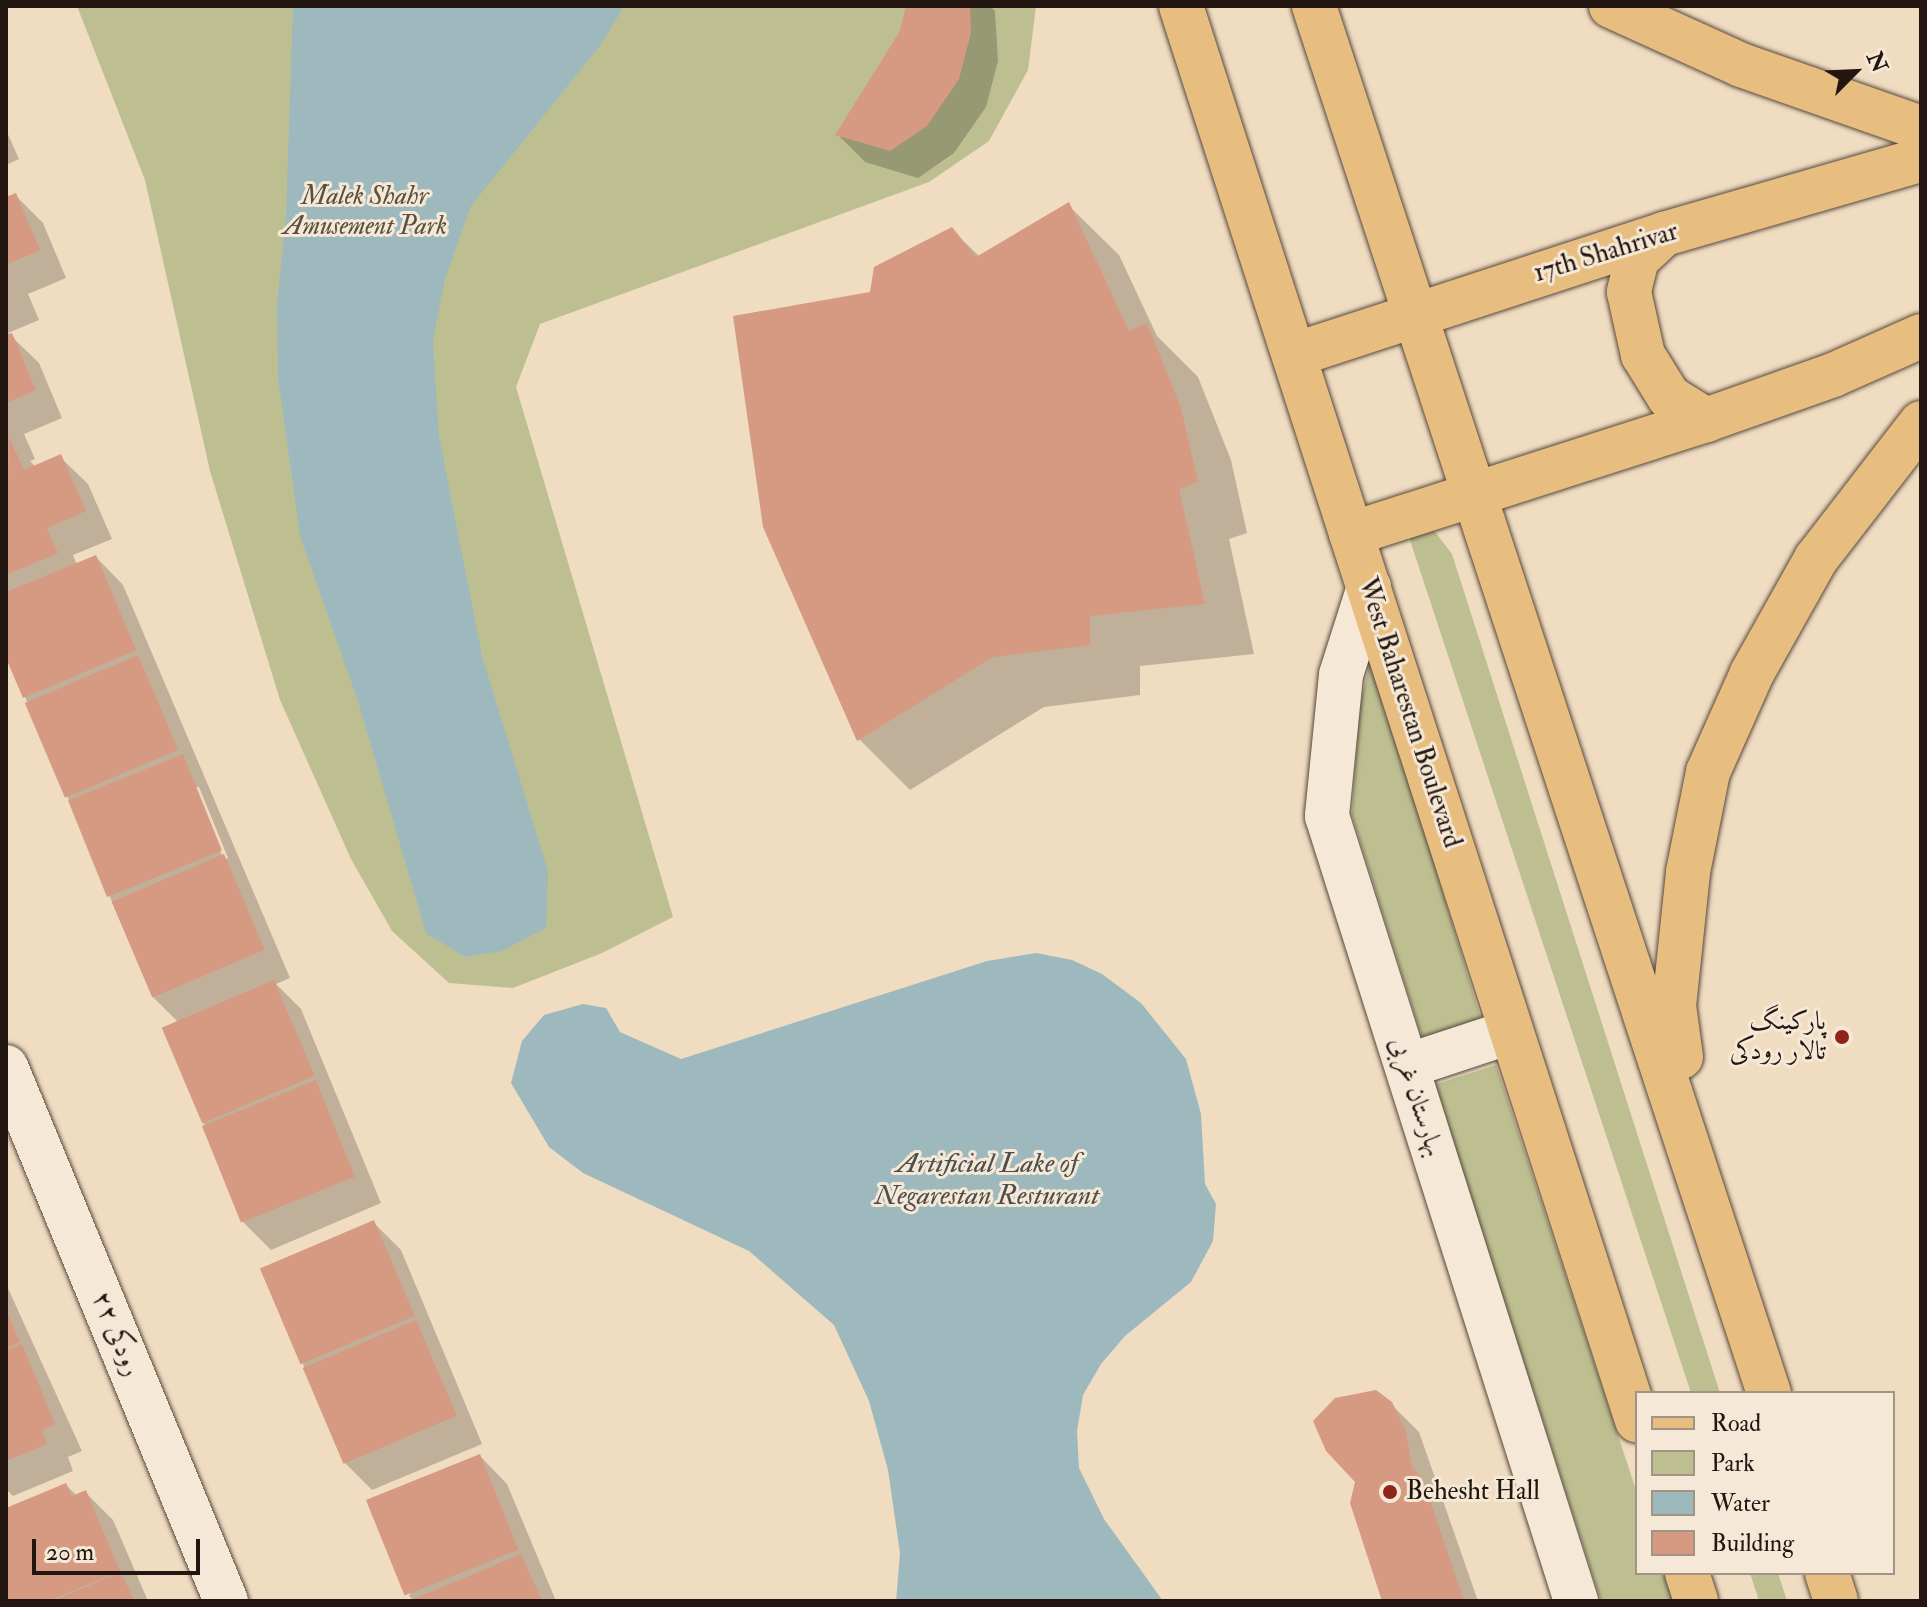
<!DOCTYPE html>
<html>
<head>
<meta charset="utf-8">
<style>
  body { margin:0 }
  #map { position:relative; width:1927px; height:1607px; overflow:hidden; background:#f0dcc1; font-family:"IM FELL Double Pica",Amiri,serif }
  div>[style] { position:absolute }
  .green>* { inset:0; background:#bdbf91 }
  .water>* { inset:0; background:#9eb9bd }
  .shadow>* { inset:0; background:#0003 }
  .building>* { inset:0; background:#d59a81; transform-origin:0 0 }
  .roads { filter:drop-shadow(0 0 2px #56483c) drop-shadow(0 0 2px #56483c) }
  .minor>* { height:44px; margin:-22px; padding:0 22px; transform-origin:22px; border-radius:22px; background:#f5e8d7 }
  .major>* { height:44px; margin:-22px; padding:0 22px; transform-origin:22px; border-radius:22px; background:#e8be80 }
  .dots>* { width:22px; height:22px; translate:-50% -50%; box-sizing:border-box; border:4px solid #f5e8d7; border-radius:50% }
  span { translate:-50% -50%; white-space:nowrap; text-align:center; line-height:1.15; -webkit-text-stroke:6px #f5e8d7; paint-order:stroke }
  .park-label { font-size:26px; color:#59513d; font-style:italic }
  .street-label { font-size:26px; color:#231610 }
  .poi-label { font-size:26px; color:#231610 }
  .right { translate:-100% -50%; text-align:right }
  .left { translate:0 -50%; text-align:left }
  .water-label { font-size:28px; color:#4e4f4d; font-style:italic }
  .frame { position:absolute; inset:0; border:8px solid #231610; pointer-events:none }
  .legend { position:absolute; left:1635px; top:1391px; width:260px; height:184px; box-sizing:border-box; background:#f5e8d7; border:2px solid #a19487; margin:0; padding:10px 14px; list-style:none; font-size:24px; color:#231610 }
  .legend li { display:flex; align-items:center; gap:16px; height:40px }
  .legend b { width:40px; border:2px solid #a19487 }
  .north { position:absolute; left:1815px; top:32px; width:80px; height:80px; -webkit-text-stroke:6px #f5e8d7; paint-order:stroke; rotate:66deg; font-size:22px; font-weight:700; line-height:32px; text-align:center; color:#231610 }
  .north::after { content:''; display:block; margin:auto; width:28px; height:36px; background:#231610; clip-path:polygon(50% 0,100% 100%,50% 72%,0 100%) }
  .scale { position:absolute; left:32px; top:1539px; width:168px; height:36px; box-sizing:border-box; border:4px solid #231610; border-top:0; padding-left:10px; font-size:24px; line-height:28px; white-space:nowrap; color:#231610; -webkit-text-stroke:6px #f5e8d7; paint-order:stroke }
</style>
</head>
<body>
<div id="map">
  <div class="green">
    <i style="clip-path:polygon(77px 6px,1036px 6px,1028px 70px,989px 141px,929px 182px,540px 324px,516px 387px,673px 917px,602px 953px,513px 988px,449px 983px,392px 931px,351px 859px,280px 700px,210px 471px,145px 180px)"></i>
    <i style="clip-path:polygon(1429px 524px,1452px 554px,1720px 1393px,1691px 1393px,1407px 531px)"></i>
    <i style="clip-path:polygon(1372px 656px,1482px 1023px,1424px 1044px,1352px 815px,1359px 708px)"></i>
    <i style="clip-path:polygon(1496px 1065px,1637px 1493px,1637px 1573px,1664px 1573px,1673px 1601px,1601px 1601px,1434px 1085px)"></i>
    <i style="clip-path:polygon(1750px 1573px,1778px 1573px,1787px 1601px,1759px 1601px)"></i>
  </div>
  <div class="water">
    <i style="clip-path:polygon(293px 6px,624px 6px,602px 43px,471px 206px,445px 279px,433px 341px,439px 436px,482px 656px,548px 871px,546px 928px,502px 951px,465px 957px,426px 933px,357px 698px,300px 536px,278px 377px,277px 303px,286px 217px)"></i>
    <i style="clip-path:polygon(1036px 953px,1072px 960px,1102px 974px,1141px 1003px,1186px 1059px,1201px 1114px,1205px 1184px,1216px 1204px,1213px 1241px,1191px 1282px,1125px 1336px,1101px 1364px,1083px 1395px,1077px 1431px,1079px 1468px,1104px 1519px,1163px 1601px,896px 1601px,900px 1553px,888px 1470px,869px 1401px,834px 1325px,749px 1251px,583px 1173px,549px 1147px,511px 1083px,522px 1041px,544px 1015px,583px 1004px,606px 1008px,620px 1032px,681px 1059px,987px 961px)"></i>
  </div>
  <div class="shadow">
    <i style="clip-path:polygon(908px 6px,990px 6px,995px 11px,998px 61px,986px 107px,954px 153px,918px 178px,865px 162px,838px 135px,901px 32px)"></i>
    <i style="clip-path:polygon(6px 130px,19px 159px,6px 165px)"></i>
    <i style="clip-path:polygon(evenodd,15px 195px,43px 223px,66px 278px,28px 294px,39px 320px,8px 333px,39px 363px,62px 418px,24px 434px,35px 459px,30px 461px,36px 467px,60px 457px,88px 484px,112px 539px,73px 555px,77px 565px,96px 557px,123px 585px,290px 978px,276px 984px,301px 1009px,381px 1203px,271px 1250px,243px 1222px,203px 1121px,178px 1022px,152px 996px,6px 652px,6px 199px,15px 195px,194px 787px,199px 787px,228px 858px,224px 860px,194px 787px)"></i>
    <i style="clip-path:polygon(1068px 205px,1119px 255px,1157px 336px,1198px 377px,1231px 460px,1247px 533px,1229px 539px,1254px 654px,1140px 666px,1140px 695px,1044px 707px,910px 790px,859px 739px,872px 294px,952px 230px,980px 257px)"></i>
    <i style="clip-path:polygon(373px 1222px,401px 1250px,482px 1444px,372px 1490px,344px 1462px,302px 1362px)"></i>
    <i style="clip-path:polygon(6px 1284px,82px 1451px,68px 1457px,73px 1471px,13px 1496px,6px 1489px)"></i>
    <i style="clip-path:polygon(1391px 1404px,1419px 1432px,1478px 1601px,1384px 1601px)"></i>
    <i style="clip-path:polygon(480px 1456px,507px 1484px,556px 1601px,414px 1601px,409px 1596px)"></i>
    <i style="clip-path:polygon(66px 1485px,77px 1496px,86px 1493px,113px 1520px,148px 1601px,6px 1601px,6px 1529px)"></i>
  </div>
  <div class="building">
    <i style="clip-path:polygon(906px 6px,970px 6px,971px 33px,959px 79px,927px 126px,890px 151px,835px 135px,900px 31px)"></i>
    <i style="clip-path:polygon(16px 193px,40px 250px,6px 265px,6px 197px)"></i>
    <i style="clip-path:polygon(1069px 202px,1129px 331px,1147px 323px,1181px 408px,1198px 482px,1179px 489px,1205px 604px,1090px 616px,1090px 645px,993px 657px,857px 741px,763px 527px,733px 316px,870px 292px,874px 267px,952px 227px,976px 257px)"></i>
    <i style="clip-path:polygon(12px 333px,36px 390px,6px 403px,6px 335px)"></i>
    <i style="clip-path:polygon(9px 437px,24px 470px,61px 454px,86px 511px,47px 528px,58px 553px,6px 575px)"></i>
    <i style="clip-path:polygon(96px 555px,136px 650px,23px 698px,6px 658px,6px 592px)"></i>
    <i style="left:138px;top:655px;width:103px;height:123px;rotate:67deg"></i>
    <i style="left:183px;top:754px;width:104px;height:124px;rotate:68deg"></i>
    <i style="left:224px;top:854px;width:104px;height:122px;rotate:67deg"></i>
    <i style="left:274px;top:980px;width:104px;height:122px;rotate:67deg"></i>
    <i style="left:316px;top:1080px;width:104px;height:123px;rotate:68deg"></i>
    <i style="left:374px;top:1220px;width:104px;height:124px;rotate:67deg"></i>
    <i style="clip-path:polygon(6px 1309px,20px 1342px,6px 1348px)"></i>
    <i style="left:416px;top:1320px;width:104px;height:123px;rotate:67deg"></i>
    <i style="clip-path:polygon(22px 1344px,55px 1424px,42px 1430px,47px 1444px,6px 1461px,6px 1350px)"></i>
    <i style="clip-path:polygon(1376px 1390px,1392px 1402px,1406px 1431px,1412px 1467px,1423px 1479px,1464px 1601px,1382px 1601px,1350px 1503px,1355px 1482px,1326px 1451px,1313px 1421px,1335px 1398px)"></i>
    <i style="left:480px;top:1454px;width:103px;height:123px;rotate:68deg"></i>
    <i style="clip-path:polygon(66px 1483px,72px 1496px,86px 1490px,120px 1571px,48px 1601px,6px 1601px,6px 1508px)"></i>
    <i style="clip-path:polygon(521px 1554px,542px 1601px,409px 1601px)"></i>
    <i style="clip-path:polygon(121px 1572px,134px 1601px,52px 1601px)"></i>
  </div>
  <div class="roads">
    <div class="minor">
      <i style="left:1369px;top:587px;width:92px;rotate:107.7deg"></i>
      <i style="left:1341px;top:675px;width:142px;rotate:95.7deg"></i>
      <i style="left:1327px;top:816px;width:824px;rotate:72.4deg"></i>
      <i style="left:1407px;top:1066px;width:108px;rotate:-18.3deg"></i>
      <i style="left:6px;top:1067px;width:578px;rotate:67.61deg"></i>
    </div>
    <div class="major">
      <i style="left:1181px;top:6px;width:1486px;rotate:72.13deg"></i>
      <i style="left:1314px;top:6px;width:1460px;rotate:71.84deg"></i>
      <i style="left:1611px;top:6px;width:143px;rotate:24.4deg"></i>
      <i style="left:1741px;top:65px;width:191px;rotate:19.3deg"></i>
      <i style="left:1664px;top:234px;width:37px;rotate:137deg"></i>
      <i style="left:1637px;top:259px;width:34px;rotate:104deg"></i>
      <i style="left:1629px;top:292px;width:65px;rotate:77.5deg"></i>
      <i style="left:1643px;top:355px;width:49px;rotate:58.2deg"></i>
      <i style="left:1669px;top:397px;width:44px;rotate:31.9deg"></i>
      <i style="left:1294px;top:355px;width:389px;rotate:-18.1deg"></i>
      <i style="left:1664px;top:234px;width:267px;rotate:-16.1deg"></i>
      <i style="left:1351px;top:534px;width:373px;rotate:-17.8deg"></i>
      <i style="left:1706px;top:420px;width:135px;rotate:-19.5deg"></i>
      <i style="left:1833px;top:375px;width:96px;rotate:-23.9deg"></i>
      <i style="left:1681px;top:1057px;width:51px;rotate:-97.8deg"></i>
      <i style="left:1674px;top:1006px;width:135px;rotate:-84deg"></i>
      <i style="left:1688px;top:872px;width:102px;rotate:-78.7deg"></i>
      <i style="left:1708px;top:772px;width:108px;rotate:-66deg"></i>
      <i style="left:1752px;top:673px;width:131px;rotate:-60.7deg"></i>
      <i style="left:1816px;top:559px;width:172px;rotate:-52.3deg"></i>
      <i style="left:1687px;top:1573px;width:29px;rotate:72deg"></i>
      <i style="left:1827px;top:1573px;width:29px;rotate:72deg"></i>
    </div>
  </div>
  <div class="dots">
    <i style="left:1842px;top:1037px;background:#8f2418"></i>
    <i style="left:1390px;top:1492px;background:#8f2418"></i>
  </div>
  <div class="park-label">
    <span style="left:365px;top:212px">Malek Shahr<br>Amusement Park</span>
  </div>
  <div class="street-label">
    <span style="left:1606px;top:253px;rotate:-17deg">17th Shahrivar</span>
    <span style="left:1409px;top:713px;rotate:72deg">West Baharestan Boulevard</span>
    <span style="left:1416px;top:1097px;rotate:72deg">بهارستان غربی</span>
    <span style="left:116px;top:1334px;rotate:68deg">رودکی ۲۲</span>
  </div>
  <div class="poi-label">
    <span class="right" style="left:1826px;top:1037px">پارکینگ<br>تالار رودکی</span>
    <span class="left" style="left:1406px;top:1492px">Behesht Hall</span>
  </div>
  <div class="water-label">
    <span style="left:987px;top:1180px">Artificial Lake of<br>Negarestan Resturant</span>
  </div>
  <div class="frame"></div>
  <ul class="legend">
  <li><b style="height:10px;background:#e8be80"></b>Road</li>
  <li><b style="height:22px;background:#bdbf91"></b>Park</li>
  <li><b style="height:22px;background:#9eb9bd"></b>Water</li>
  <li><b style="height:22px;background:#d59a81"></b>Building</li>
  </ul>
  <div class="north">N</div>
  <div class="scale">20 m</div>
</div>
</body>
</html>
